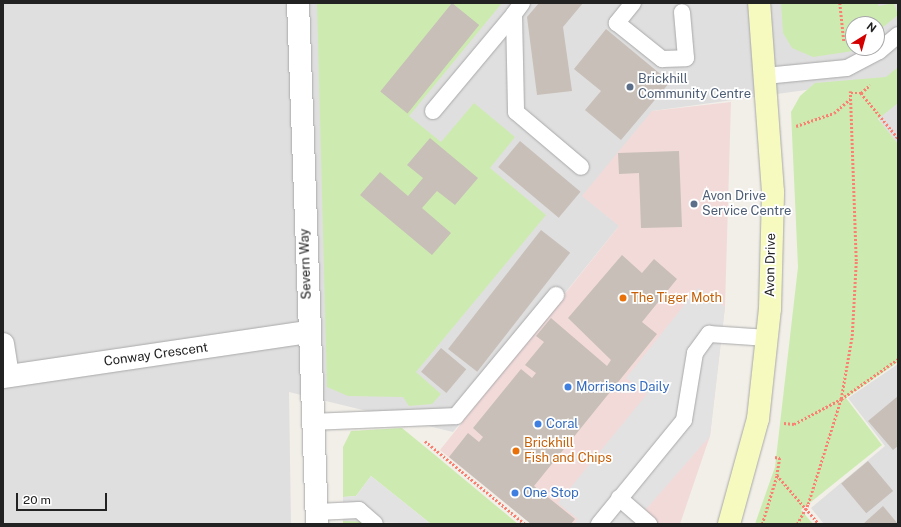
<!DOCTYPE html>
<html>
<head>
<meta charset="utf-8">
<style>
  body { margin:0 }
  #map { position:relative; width:901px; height:527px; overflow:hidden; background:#f2efe9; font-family:"Public Sans",sans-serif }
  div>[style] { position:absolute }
  .residential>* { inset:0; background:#e0dfdf }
  .commercial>* { inset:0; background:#f2dad9 }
  .grass>* { inset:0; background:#cdebb0 }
  .parking>* { inset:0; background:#e2e2e2 }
  .building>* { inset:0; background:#c7bfb8; transform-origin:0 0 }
  .path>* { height:2.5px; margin-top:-1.25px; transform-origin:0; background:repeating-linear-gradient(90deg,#fa8072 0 2px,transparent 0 4px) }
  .roads { filter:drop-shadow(0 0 1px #a9a9a9) drop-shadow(0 0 1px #a9a9a9) }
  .lane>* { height:16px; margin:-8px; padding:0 8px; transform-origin:8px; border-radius:8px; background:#fff }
  .street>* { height:22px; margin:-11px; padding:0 11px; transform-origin:11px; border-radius:11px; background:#fff }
  .secondary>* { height:22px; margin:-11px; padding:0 11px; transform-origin:11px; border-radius:11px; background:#f7fabf }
  .dots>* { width:11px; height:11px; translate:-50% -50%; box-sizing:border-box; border:2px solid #fff; border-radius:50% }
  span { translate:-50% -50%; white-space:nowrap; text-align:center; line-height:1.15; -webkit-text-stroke:3.5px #fff; paint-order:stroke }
  .service-label { font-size:13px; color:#4e5e75 }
  .left { translate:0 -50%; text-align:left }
  .street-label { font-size:13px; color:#222 }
  .food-label { font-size:13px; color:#c56008 }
  .shop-label { font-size:13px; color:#366cbe }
  .frame { position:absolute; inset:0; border:4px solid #222; pointer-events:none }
  .north { position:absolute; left:845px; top:16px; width:40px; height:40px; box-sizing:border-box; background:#fff; border:1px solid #a7a7a7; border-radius:50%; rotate:37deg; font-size:11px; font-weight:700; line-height:16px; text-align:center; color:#222 }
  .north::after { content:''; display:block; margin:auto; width:14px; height:18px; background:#d40000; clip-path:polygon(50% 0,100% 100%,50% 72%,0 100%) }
  .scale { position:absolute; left:16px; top:493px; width:91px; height:18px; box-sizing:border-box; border:2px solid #222; border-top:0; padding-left:5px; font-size:12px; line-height:14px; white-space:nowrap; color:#222; -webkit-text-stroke:3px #fff; paint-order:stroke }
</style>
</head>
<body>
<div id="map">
  <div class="residential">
    <i style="clip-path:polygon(evenodd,3px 3px,898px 3px,898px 169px,865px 82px,652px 111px,619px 226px,453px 432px,289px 392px,291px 524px,3px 524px,3px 3px,853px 24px,877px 24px,877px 48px,853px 48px,853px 24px)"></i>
    <i style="clip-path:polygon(898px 364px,898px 524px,824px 524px,811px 508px,885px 446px,848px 398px)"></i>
  </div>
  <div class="commercial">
    <i style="clip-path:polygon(731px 102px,725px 307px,710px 436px,680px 524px,531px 524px,440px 450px,619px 226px,582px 196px,652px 111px)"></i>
  </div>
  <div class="grass">
    <i style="clip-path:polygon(317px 3px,502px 3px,409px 116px,441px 142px,474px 103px,515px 137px,490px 168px,546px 215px,416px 372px,441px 394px,432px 404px,409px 406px,403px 397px,348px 396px,327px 387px)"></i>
    <i style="clip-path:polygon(781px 3px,877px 3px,879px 6px,894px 3px,898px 15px,877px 32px,877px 24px,853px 24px,853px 48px,857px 48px,853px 51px,813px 57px,792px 48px,783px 33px)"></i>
    <i style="clip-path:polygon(898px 67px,898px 103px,878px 119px,898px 144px,898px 362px,846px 398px,882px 445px,801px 510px,813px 524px,755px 524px,775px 467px,798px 267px,791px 112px,800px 96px,815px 83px,886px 77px)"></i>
    <i style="clip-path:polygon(402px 428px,435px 455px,518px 524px,431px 524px,371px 476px,356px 496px,343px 497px,343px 447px,351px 431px)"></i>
    <i style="clip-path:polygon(357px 519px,364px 524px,343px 524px,343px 521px)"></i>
  </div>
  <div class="parking">
    <i style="clip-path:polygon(698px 288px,725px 307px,710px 436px,633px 524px,574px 524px,578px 519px,558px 503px,647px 394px,626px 378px)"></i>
    <i style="clip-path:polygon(371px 476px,431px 524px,343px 521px,343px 497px,356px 496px)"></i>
  </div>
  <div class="building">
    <i style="left:452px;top:3px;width:35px;height:114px;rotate:39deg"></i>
    <i style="clip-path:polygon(539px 3px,583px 3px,563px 27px,572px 91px,537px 95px,527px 17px)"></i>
    <i style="clip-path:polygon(606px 29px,670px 82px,621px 140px,585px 110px,601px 91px,574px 69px)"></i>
    <i style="clip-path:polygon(430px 138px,478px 178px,455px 205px,437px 191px,422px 208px,451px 233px,432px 255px,360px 195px,380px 172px,408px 196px,423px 178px,407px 165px)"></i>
    <i style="left:520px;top:141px;width:79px;height:34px;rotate:40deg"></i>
    <i style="clip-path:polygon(679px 151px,682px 227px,641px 228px,639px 173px,619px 174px,618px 153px)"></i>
    <i style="left:541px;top:230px;width:37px;height:151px;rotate:38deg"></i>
    <i style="clip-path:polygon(622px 255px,642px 273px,654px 259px,677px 279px,642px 322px,657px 334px,534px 486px,575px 519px,571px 524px,531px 524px,449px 457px,468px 433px,479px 442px,483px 437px,473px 428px,521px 369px,532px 378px,536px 373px,525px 365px,544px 342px,536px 336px,551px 318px,607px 366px,611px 360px,568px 318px)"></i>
    <i style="left:441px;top:348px;width:33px;height:31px;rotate:40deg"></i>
    <i style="clip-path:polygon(898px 396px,898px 446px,893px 450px,868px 421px)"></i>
    <i style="left:868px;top:461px;width:39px;height:35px;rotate:50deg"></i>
    <i style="clip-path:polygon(883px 506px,898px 524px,863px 524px)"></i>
  </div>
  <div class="path">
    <i style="left:840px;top:3px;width:39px;rotate:84deg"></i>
    <i style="left:851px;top:93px;width:10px"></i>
    <i style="left:861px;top:93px;width:58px;rotate:50.6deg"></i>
    <i style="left:861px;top:93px;width:12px;rotate:-42deg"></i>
    <i style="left:796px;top:126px;width:40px;rotate:-18.9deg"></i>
    <i style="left:834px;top:113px;width:23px;rotate:-41deg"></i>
    <i style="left:784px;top:423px;width:10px;rotate:6deg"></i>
    <i style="left:794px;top:424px;width:53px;rotate:-28deg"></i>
    <i style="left:841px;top:399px;width:70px;rotate:-35.1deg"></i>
    <i style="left:425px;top:441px;width:130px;rotate:39.7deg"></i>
    <i style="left:775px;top:457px;width:5px;rotate:11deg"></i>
    <i style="left:780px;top:458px;width:17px;rotate:100deg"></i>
    <i style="left:777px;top:475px;width:65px;rotate:49.4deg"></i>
    <i style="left:762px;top:524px;width:51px;rotate:-73deg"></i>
    <i style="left:797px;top:524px;width:23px;rotate:-61deg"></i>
    <i style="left:808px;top:504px;width:110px;rotate:-72.6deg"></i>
    <i style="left:841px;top:399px;width:64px;rotate:-80.1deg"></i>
    <i style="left:852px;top:336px;width:75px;rotate:-86.9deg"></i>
    <i style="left:856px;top:261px;width:170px;rotate:-92deg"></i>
  </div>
  <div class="roads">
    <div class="lane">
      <i style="left:522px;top:3px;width:14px;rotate:126deg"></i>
      <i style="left:514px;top:14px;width:98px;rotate:88.8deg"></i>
      <i style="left:516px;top:112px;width:85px;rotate:40.2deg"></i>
      <i style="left:633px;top:3px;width:26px;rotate:129deg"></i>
      <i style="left:617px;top:23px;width:58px;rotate:38.7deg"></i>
      <i style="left:662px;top:59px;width:24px;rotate:-2deg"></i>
      <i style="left:686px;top:58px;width:46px;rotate:-95deg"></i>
      <i style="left:765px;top:76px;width:82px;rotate:-5.6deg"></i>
      <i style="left:847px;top:68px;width:36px;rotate:-28deg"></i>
      <i style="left:879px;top:51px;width:25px;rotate:-40deg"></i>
      <i style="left:433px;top:111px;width:126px;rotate:-50.1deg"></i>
      <i style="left:312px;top:422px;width:144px;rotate:-2.4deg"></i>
      <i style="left:456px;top:416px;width:157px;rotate:-50.4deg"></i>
      <i style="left:619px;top:498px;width:40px;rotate:41deg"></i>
      <i style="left:317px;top:512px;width:42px;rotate:-2.7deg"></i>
      <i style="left:359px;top:510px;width:21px;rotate:41deg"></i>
      <i style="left:599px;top:524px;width:134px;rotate:-50.7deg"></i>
      <i style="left:684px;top:420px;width:68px;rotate:-80.7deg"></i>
      <i style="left:695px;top:353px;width:24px;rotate:-54deg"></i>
      <i style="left:709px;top:334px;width:59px;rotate:3.9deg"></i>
    </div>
    <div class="street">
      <i style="left:298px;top:3px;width:521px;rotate:87.91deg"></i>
      <i style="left:3px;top:344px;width:32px;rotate:81deg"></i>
      <i style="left:3px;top:377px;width:308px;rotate:-8.4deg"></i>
    </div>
    <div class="secondary">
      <i style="left:729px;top:524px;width:109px;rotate:-74.6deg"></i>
      <i style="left:758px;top:419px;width:111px;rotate:-83.8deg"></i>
      <i style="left:770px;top:309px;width:117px;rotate:-88.5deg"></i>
      <i style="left:773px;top:192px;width:190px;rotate:-94.2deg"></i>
    </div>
  </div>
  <div class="dots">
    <i style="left:630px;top:87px;background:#5c6f8a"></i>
    <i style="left:694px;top:204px;background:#5c6f8a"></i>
    <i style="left:623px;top:298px;background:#e8710a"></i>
    <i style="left:568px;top:387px;background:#3f7fe0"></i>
    <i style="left:538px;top:424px;background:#3f7fe0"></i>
    <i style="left:516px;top:451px;background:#e8710a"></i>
    <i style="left:515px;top:493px;background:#3f7fe0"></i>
  </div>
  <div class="service-label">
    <span class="left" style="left:638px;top:87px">Brickhill<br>Community Centre</span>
    <span class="left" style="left:702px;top:204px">Avon Drive<br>Service Centre</span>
  </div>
  <div class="street-label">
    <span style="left:306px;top:264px;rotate:-92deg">Severn Way</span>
    <span style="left:771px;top:265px;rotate:-89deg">Avon Drive</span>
    <span style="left:156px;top:355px;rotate:-8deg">Conway Crescent</span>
  </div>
  <div class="food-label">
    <span class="left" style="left:631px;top:298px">The Tiger Moth</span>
    <span class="left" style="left:524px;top:451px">Brickhill<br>Fish and Chips</span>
  </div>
  <div class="shop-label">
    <span class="left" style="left:576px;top:387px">Morrisons Daily</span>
    <span class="left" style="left:546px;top:424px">Coral</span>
    <span class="left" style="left:523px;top:493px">One Stop</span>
  </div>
  <div class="frame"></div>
  <div class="north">N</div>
  <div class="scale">20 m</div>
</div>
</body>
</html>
